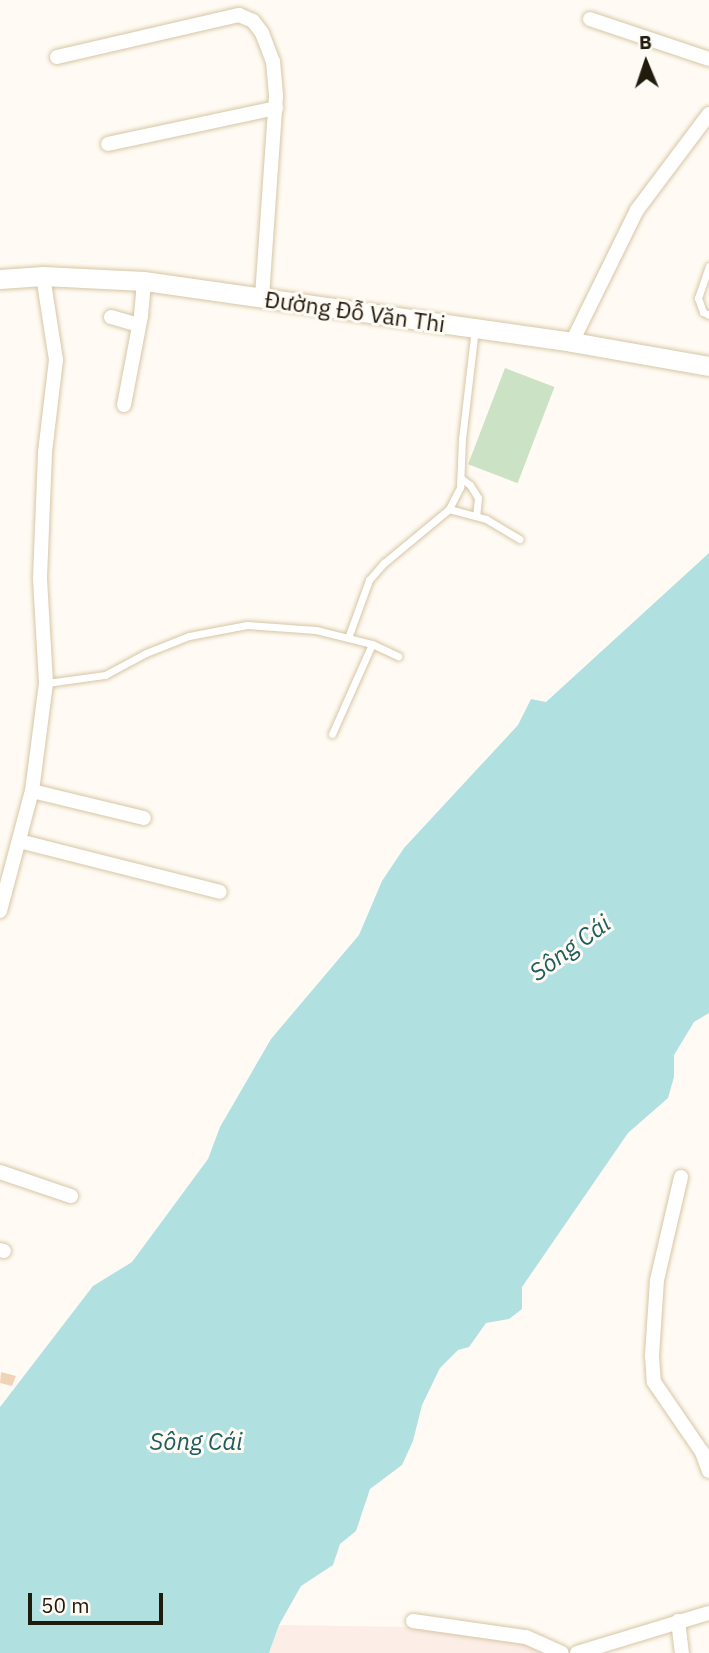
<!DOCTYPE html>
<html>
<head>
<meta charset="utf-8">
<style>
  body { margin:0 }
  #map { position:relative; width:709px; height:1653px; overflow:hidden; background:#fffbf4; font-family:"IBM Plex Sans",sans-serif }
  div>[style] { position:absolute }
  .industrial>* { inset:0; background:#fceee7 }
  .green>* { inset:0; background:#cbe2c4; transform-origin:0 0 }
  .water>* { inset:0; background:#b1e0e1 }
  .building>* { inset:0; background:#f0d4b7 }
  .roads { filter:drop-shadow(0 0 2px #d7c6a4) drop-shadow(0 0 2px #d7c6a4) }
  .service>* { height:7px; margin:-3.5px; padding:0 3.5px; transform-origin:3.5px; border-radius:3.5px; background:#fff }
  .minor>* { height:14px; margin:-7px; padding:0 7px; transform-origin:7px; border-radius:7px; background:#fff }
  .tertiary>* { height:19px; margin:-9.5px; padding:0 9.5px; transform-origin:9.5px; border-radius:9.5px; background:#fff }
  span { translate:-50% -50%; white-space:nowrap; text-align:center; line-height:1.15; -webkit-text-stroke:6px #fffbf4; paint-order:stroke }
  .street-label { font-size:23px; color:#211b0e }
  .water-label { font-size:24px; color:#1c5d5e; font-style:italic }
  .north { position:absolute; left:611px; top:28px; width:70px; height:70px; -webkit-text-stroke:5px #fffbf4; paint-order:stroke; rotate:358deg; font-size:19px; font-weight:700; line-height:28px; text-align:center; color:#211b0e }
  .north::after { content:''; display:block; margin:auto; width:24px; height:32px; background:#211b0e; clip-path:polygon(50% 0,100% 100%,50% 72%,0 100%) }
  .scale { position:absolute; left:28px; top:1593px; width:135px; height:32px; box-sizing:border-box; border:4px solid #211b0e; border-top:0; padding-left:9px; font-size:21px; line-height:24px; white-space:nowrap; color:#211b0e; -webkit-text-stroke:5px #fffbf4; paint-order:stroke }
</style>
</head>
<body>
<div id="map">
  <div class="industrial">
    <i style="clip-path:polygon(279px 1625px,414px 1627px,534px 1646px,548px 1653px,269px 1653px)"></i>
  </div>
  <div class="green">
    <i style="left:505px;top:368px;width:53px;height:103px;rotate:21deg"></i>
  </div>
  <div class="water">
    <i style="clip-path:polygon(709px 553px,709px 1013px,694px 1022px,674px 1055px,674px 1077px,668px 1098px,628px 1133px,522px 1287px,522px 1309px,509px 1319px,486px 1323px,469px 1347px,458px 1350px,440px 1368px,422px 1405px,413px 1441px,402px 1465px,370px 1489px,356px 1531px,340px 1544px,333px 1565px,301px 1586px,279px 1625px,269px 1653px,0 1653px,0 1407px,93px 1286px,132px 1262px,208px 1159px,220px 1127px,271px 1039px,359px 935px,382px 881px,404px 848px,518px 725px,531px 699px,546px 702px)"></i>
  </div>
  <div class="building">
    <i style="clip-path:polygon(1px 1372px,16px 1376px,12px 1386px,0 1383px)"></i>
  </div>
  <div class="roads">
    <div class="service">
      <i style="left:709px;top:266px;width:34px;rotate:109deg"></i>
      <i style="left:698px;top:298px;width:15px;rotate:70deg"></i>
      <i style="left:703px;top:312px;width:7px;rotate:27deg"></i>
      <i style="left:462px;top:479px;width:10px;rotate:37deg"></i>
      <i style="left:470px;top:485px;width:15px;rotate:58deg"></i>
      <i style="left:478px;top:498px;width:18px;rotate:96deg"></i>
      <i style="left:449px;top:509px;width:38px;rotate:15deg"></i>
      <i style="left:486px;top:519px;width:39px;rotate:31deg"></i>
      <i style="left:348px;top:638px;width:62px;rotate:-70.1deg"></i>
      <i style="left:369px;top:580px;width:23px;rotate:-49deg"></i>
      <i style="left:384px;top:563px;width:85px;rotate:-39.7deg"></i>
      <i style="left:449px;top:509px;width:25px;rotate:-63deg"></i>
      <i style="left:460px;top:487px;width:48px;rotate:-87.6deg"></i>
      <i style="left:462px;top:439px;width:111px;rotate:-83.3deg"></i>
      <i style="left:47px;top:683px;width:59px;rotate:-7.9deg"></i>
      <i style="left:105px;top:675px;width:47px;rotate:-28.2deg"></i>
      <i style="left:146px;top:653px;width:46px;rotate:-21.6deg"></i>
      <i style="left:189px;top:636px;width:59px;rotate:-10.7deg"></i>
      <i style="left:247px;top:625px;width:69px;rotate:4.1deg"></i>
      <i style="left:316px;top:630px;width:58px;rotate:14deg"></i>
      <i style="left:372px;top:644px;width:29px;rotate:25deg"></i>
      <i style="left:332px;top:734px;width:98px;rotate:-66deg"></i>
    </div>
    <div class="minor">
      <i style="left:590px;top:19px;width:126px;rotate:18.6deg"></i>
      <i style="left:57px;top:57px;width:187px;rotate:-13deg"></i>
      <i style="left:239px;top:15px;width:15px;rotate:23deg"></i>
      <i style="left:253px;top:21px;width:15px;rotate:53deg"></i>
      <i style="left:262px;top:33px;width:30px;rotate:69deg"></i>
      <i style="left:273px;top:61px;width:35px;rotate:85deg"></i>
      <i style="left:276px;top:96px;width:201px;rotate:94deg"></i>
      <i style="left:108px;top:144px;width:172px;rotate:-12.1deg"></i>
      <i style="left:111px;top:317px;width:29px;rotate:16deg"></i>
      <i style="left:572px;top:342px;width:147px;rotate:-63.8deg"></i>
      <i style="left:637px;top:210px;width:120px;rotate:-53.1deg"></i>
      <i style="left:124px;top:405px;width:91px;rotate:-79.2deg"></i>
      <i style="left:141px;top:316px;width:35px;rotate:-85deg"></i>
      <i style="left:32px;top:791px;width:115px;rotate:13.6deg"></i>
      <i style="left:19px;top:841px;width:207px;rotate:14.2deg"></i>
      <i style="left:0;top:911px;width:124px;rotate:-75.1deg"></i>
      <i style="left:32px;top:791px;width:109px;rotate:-82.6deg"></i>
      <i style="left:46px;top:683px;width:105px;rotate:-93.3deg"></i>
      <i style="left:40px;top:578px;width:126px;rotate:-87.7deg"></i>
      <i style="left:45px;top:452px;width:93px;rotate:-83.2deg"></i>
      <i style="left:56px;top:360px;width:85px;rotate:-98.8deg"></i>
      <i style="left:0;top:1172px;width:75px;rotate:18.7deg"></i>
      <i style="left:681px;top:1177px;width:106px;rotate:103.1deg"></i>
      <i style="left:657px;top:1280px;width:76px;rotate:93.8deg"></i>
      <i style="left:652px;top:1356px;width:26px;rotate:86deg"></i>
      <i style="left:654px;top:1382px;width:85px;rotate:55.6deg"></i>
      <i style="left:702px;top:1452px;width:20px;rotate:70deg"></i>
      <i style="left:0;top:1250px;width:4px;rotate:14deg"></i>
      <i style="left:413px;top:1621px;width:114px;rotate:8.1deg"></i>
      <i style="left:526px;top:1637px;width:39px;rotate:24deg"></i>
      <i style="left:678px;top:1621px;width:32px;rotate:83deg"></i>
      <i style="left:577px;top:1653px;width:138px;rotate:-16.9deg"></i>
    </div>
    <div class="tertiary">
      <i style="left:0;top:279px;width:43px;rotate:-4deg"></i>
      <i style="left:43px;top:276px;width:101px;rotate:2.8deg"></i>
      <i style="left:144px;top:281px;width:432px;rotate:8.1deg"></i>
      <i style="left:572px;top:342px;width:139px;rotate:9.9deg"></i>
    </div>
  </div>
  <div class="street-label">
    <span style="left:355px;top:311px;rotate:8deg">Đường Đỗ Văn Thi</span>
  </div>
  <div class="water-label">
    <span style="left:570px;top:948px;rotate:-36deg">Sông Cái</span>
    <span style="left:196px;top:1442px">Sông Cái</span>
  </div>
  <div class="north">B</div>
  <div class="scale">50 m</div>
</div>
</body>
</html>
